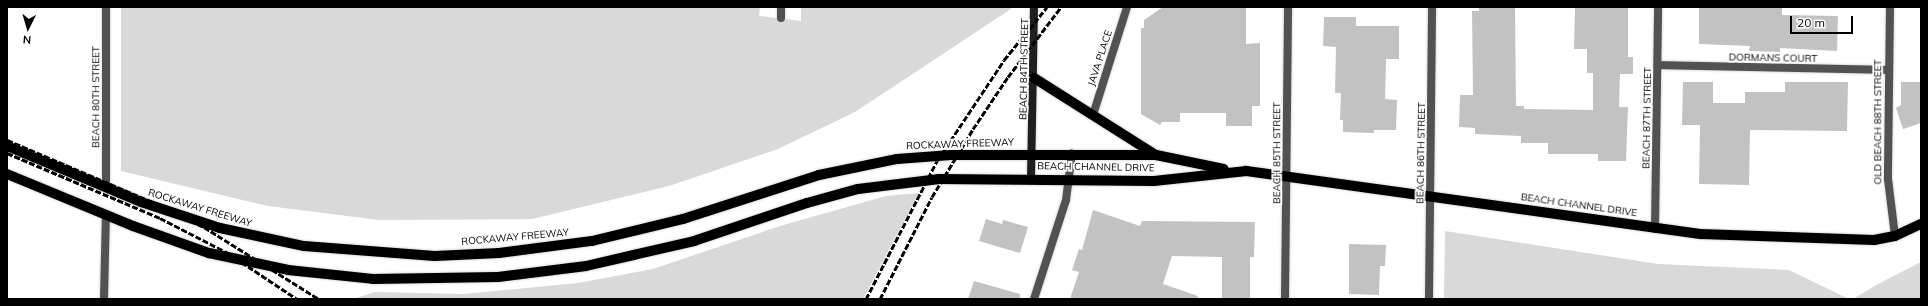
<!DOCTYPE html>
<html>
<head>
<meta charset="utf-8">
<style>
  body { margin:0 }
  #map { position:relative; width:1928px; height:306px; overflow:hidden; background:#fff; font-family:Mulish,sans-serif }
  div>[style] { position:absolute }
  .green>* { inset:0; background:#d9d9d9 }
  .building>* { inset:0; background:#c2c2c2 }
  .roads { filter:drop-shadow(0 0 1px #dbdbdb) drop-shadow(0 0 1px #dbdbdb) }
  .street>* { height:8px; margin:-4px; padding:0 4px; transform-origin:4px; border-radius:4px; background:#525252 }
  .secondary>* { height:8px; margin:-4px; padding:0 4px; transform-origin:4px; border-radius:4px; background:#1f1f1f }
  .primary>* { height:10px; margin:-5px; padding:0 5px; transform-origin:5px; border-radius:5px; background:#000 }
  .rail>* { height:3px; margin-top:-1.5px; transform-origin:0; background:repeating-linear-gradient(90deg,#000 0 6px,transparent 0 8px) }
  span { translate:-50% -50%; white-space:nowrap; text-align:center; line-height:1.15; -webkit-text-stroke:3.5px #fff; paint-order:stroke }
  .street-label { font-size:10px; color:#000 }
  .frame { position:absolute; inset:0; border:8px solid #000; pointer-events:none }
  .north { position:absolute; left:8px; top:8px; width:40px; height:40px; -webkit-text-stroke:3px #fff; paint-order:stroke; rotate:185deg; font-size:11px; font-weight:700; line-height:16px; text-align:center; color:#000 }
  .north::after { content:''; display:block; margin:auto; width:14px; height:18px; background:#000; clip-path:polygon(50% 0,100% 100%,50% 72%,0 100%) }
  .scale { position:absolute; left:1790px; top:16px; width:63px; height:18px; box-sizing:border-box; border:2px solid #000; border-top:0; padding-left:5px; font-size:12px; line-height:14px; white-space:nowrap; color:#000; -webkit-text-stroke:3px #fff; paint-order:stroke }
</style>
</head>
<body>
<div id="map">
  <div class="green">
    <i style="clip-path:polygon(121px 7px,760px 7px,759px 16px,801px 21px,801px 7px,1010px 7px,1011px 9px,855px 112px,778px 149px,669px 186px,532px 219px,379px 220px,268px 206px,121px 171px)"></i>
    <i style="clip-path:polygon(919px 193px,863px 299px,353px 299px,375px 292px,463px 294px,578px 283px,653px 269px,780px 226px,886px 196px)"></i>
    <i style="clip-path:polygon(1445px 231px,1658px 264px,1789px 270px,1849px 299px,1444px 299px)"></i>
    <i style="clip-path:polygon(1921px 262px,1921px 299px,1853px 299px,1878px 284px)"></i>
  </div>
  <div class="building">
    <i style="clip-path:polygon(1163px 7px,1246px 7px,1246px 44px,1260px 43px,1260px 106px,1252px 106px,1252px 126px,1226px 126px,1226px 113px,1180px 113px,1180px 122px,1162px 122px,1160px 125px,1141px 114px,1141px 28px,1144px 28px,1144px 20px)"></i>
    <i style="clip-path:polygon(1479px 7px,1515px 7px,1516px 106px,1524px 106px,1524px 109px,1593px 110px,1593px 73px,1587px 73px,1587px 49px,1574px 49px,1575px 7px,1628px 7px,1628px 57px,1633px 57px,1633px 74px,1620px 74px,1619px 107px,1628px 107px,1626px 161px,1598px 161px,1598px 154px,1548px 154px,1548px 143px,1521px 143px,1521px 136px,1475px 134px,1475px 128px,1459px 127px,1460px 95px,1473px 95px,1472px 11px,1479px 11px)"></i>
    <i style="clip-path:polygon(1699px 7px,1782px 7px,1782px 15px,1838px 16px,1837px 51px,1780px 48px,1780px 52px,1749px 51px,1750px 46px,1699px 44px)"></i>
    <i style="clip-path:polygon(1324px 17px,1356px 17px,1356px 26px,1399px 26px,1399px 59px,1386px 59px,1385px 99px,1397px 100px,1396px 130px,1374px 130px,1374px 133px,1343px 132px,1343px 120px,1340px 120px,1341px 93px,1335px 93px,1336px 47px,1323px 46px)"></i>
    <i style="clip-path:polygon(1683px 82px,1713px 82px,1713px 103px,1745px 103px,1745px 92px,1785px 92px,1785px 82px,1848px 82px,1847px 131px,1750px 130px,1749px 185px,1699px 184px,1700px 125px,1682px 125px)"></i>
    <i style="clip-path:polygon(1901px 82px,1921px 82px,1921px 123px,1903px 129px,1896px 108px,1901px 105px)"></i>
    <i style="clip-path:polygon(1093px 210px,1140px 226px,1142px 221px,1255px 222px,1254px 257px,1250px 257px,1250px 299px,1222px 299px,1222px 257px,1172px 256px,1163px 284px,1198px 296px,1197px 299px,1070px 299px,1079px 272px,1072px 270px,1079px 249px,1082px 250px)"></i>
    <i style="clip-path:polygon(986px 219px,1002px 224px,1003px 220px,1028px 227px,1020px 253px,979px 241px)"></i>
    <i style="clip-path:polygon(1349px 244px,1386px 245px,1385px 266px,1380px 266px,1379px 295px,1349px 294px)"></i>
    <i style="clip-path:polygon(974px 281px,1020px 294px,1020px 299px,968px 299px)"></i>
  </div>
  <div class="roads">
    <div class="street">
      <i style="left:1890px;top:7px;width:172px;rotate:90.7deg"></i>
      <i style="left:1888px;top:179px;width:57px;rotate:83deg"></i>
      <i style="left:781px;top:18px;width:11px;rotate:-90deg"></i>
      <i style="left:1658px;top:65px;width:230px;rotate:1.2deg"></i>
      <i style="left:1093px;top:115px;width:113px;rotate:-72.5deg"></i>
      <i style="left:106px;top:187px;width:180px;rotate:-90deg"></i>
      <i style="left:1655px;top:229px;width:222px;rotate:-89.2deg"></i>
      <i style="left:104px;top:299px;width:85px;rotate:-88.7deg"></i>
      <i style="left:1034px;top:299px;width:104px;rotate:-72.1deg"></i>
      <i style="left:1066px;top:200px;width:47px;rotate:-82.7deg"></i>
      <i style="left:1285px;top:299px;width:292px;rotate:-89.4deg"></i>
      <i style="left:1429px;top:299px;width:292px;rotate:-89.4deg"></i>
    </div>
    <div class="secondary">
      <i style="left:1031px;top:178px;width:171px;rotate:-89deg"></i>
    </div>
    <div class="primary">
      <i style="left:1034px;top:78px;width:144px;rotate:32.3deg"></i>
      <i style="left:7px;top:146px;width:145px;rotate:22.7deg"></i>
      <i style="left:141px;top:202px;width:83px;rotate:18.2deg"></i>
      <i style="left:220px;top:228px;width:86px;rotate:12.1deg"></i>
      <i style="left:304px;top:246px;width:131px;rotate:4.4deg"></i>
      <i style="left:435px;top:256px;width:64px;rotate:-2.7deg"></i>
      <i style="left:499px;top:253px;width:94px;rotate:-7.4deg"></i>
      <i style="left:592px;top:241px;width:94px;rotate:-13.6deg"></i>
      <i style="left:683px;top:219px;width:143px;rotate:-17.9deg"></i>
      <i style="left:819px;top:175px;width:80px;rotate:-11.6deg"></i>
      <i style="left:897px;top:159px;width:54px;rotate:-4.2deg"></i>
      <i style="left:951px;top:155px;width:205px"></i>
      <i style="left:1156px;top:155px;width:69px;rotate:11.6deg"></i>
      <i style="left:7px;top:174px;width:136px;rotate:22.4deg"></i>
      <i style="left:133px;top:226px;width:81px;rotate:19.6deg"></i>
      <i style="left:209px;top:253px;width:81px;rotate:12.1deg"></i>
      <i style="left:288px;top:270px;width:85px;rotate:6deg"></i>
      <i style="left:373px;top:279px;width:125px;rotate:-0.9deg"></i>
      <i style="left:498px;top:277px;width:89px;rotate:-7.1deg"></i>
      <i style="left:586px;top:266px;width:111px;rotate:-13deg"></i>
      <i style="left:694px;top:241px;width:119px;rotate:-18.6deg"></i>
      <i style="left:807px;top:203px;width:53px;rotate:-15.4deg"></i>
      <i style="left:858px;top:189px;width:82px;rotate:-7deg"></i>
      <i style="left:939px;top:179px;width:215px;rotate:0.5deg"></i>
      <i style="left:1154px;top:181px;width:93px;rotate:-6.2deg"></i>
      <i style="left:1246px;top:171px;width:459px;rotate:7.9deg"></i>
      <i style="left:1701px;top:234px;width:173px;rotate:2deg"></i>
      <i style="left:1874px;top:240px;width:21px;rotate:-11deg"></i>
      <i style="left:1895px;top:236px;width:29px;rotate:-25deg"></i>
    </div>
  </div>
  <div class="rail">
    <i style="left:7px;top:140px;width:168px;rotate:23.1deg"></i>
    <i style="left:162px;top:206px;width:47px;rotate:26.6deg"></i>
    <i style="left:204px;top:227px;width:136px;rotate:32.1deg"></i>
    <i style="left:7px;top:153px;width:166px;rotate:23deg"></i>
    <i style="left:160px;top:218px;width:76px;rotate:27.2deg"></i>
    <i style="left:228px;top:253px;width:83px;rotate:33.7deg"></i>
    <i style="left:866px;top:299px;width:155px;rotate:-62.8deg"></i>
    <i style="left:937px;top:161px;width:121px;rotate:-56.4deg"></i>
    <i style="left:1004px;top:60px;width:68px;rotate:-50.9deg"></i>
    <i style="left:880px;top:299px;width:114px;rotate:-63deg"></i>
    <i style="left:932px;top:197px;width:79px;rotate:-58.9deg"></i>
    <i style="left:973px;top:129px;width:63px;rotate:-56.1deg"></i>
    <i style="left:1008px;top:77px;width:88px;rotate:-52.9deg"></i>
  </div>
  <div class="street-label">
    <span style="left:1100px;top:58px;rotate:-72deg">JAVA PLACE</span>
    <span style="left:1773px;top:58px;rotate:1deg">DORMANS COURT</span>
    <span style="left:1024px;top:69px;rotate:-89deg">BEACH 84TH STREET</span>
    <span style="left:96px;top:97px;rotate:-90deg">BEACH 80TH STREET</span>
    <span style="left:1647px;top:118px;rotate:-89deg">BEACH 87TH STREET</span>
    <span style="left:1878px;top:122px;rotate:-90deg">OLD BEACH 88TH STREET</span>
    <span style="left:960px;top:144px;rotate:-2deg">ROCKAWAY FREEWAY</span>
    <span style="left:1277px;top:153px;rotate:-90deg">BEACH 85TH STREET</span>
    <span style="left:1421px;top:153px;rotate:-89deg">BEACH 86TH STREET</span>
    <span style="left:1096px;top:167px;rotate:1deg">BEACH CHANNEL DRIVE</span>
    <span style="left:1579px;top:205px;rotate:8deg">BEACH CHANNEL DRIVE</span>
    <span style="left:200px;top:208px;rotate:17deg">ROCKAWAY FREEWAY</span>
    <span style="left:515px;top:237px;rotate:-5deg">ROCKAWAY FREEWAY</span>
  </div>
  <div class="frame"></div>
  <div class="north">N</div>
  <div class="scale">20 m</div>
</div>
</body>
</html>
